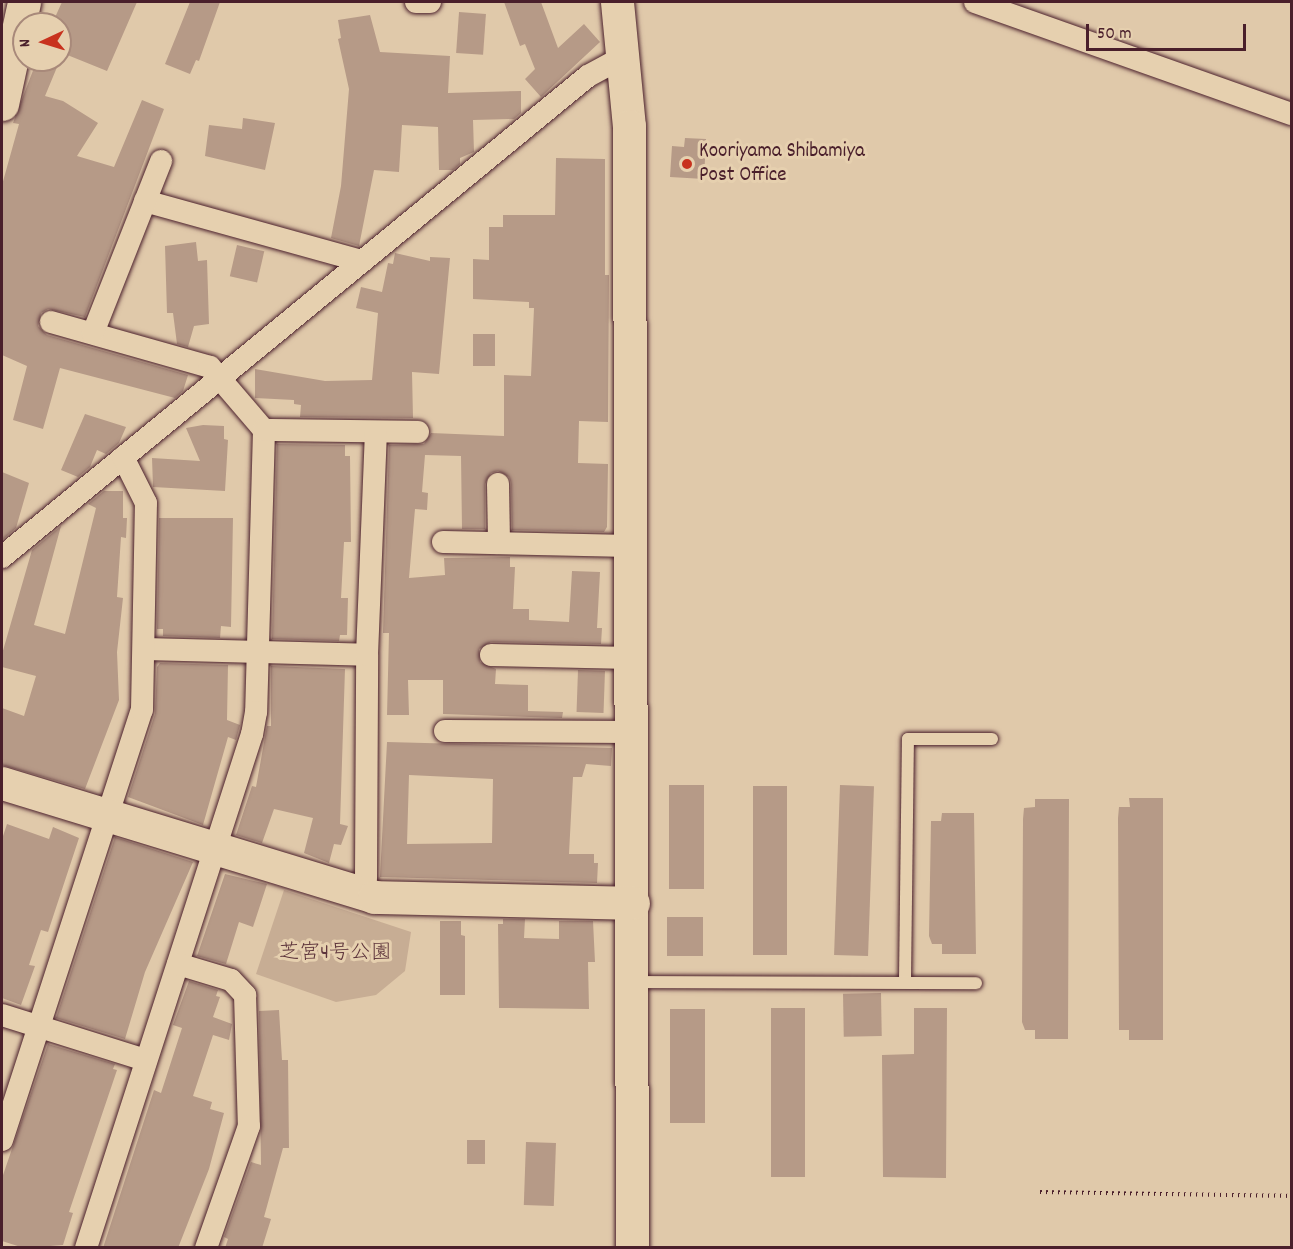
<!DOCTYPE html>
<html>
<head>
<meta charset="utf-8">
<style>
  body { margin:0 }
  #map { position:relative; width:1293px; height:1249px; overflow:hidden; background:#e0c9aa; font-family:Dekko,"Klee One",sans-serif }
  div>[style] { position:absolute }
  .green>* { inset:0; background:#c7ad94 }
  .building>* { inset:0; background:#b69a87; transform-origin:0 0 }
  .path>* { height:4px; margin-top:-2px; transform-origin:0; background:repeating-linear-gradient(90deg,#4a1f2b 0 1.5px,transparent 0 6px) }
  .roads { filter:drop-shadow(0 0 2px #4a1f2b) drop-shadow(0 0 2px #4a1f2b) }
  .lane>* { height:12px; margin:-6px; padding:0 6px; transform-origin:6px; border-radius:6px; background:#e6d0af }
  .street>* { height:22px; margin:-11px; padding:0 11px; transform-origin:11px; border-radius:11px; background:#e6d0af }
  .secondary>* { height:33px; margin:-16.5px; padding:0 16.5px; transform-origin:16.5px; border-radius:16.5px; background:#e6d0af }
  .dots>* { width:16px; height:16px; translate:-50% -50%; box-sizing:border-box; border:3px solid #e6d0af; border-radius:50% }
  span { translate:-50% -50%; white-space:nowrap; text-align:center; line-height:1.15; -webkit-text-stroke:6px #e6d0af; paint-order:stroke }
  .poi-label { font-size:21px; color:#4a1f2b }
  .left { translate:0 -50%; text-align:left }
  .park-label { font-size:21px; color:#5d343b }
  .frame { position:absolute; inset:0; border:3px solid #4a1f2b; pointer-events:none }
  .north { position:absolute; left:12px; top:12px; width:60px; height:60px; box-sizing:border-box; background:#e6d0af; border:2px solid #a8897a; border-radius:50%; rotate:266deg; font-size:16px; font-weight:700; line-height:24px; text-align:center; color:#4a1f2b }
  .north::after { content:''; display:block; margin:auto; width:21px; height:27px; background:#c8321e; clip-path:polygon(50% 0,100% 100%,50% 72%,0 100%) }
  .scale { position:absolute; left:1086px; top:24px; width:160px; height:27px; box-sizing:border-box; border:3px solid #4a1f2b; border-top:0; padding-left:8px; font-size:18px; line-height:21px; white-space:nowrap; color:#4a1f2b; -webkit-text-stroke:4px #e6d0af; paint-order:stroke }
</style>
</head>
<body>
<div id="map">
  <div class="green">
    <i style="clip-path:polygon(284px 890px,411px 932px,405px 971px,376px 995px,336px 1002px,256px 974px)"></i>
  </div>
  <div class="building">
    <i style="clip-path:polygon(62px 2px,137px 2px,107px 71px,60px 52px,60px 24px,52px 24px)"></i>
    <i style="clip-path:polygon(190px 2px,220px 2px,199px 61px,196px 60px,190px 74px,165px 64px)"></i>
    <i style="clip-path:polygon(504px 2px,541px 2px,558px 48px,584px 24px,600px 42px,541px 97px,525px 79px,535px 69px,525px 44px,520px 46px)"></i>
    <i style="left:459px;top:12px;width:27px;height:41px;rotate:4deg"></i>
    <i style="clip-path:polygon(370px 15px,380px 52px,450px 56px,448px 93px,521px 91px,521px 113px,514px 119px,473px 120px,474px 152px,460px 158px,460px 164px,453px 170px,439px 170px,438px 127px,402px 125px,399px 172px,374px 170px,359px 246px,331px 238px,341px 186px,349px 89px,338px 39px,341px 38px,338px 20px)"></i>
    <i style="clip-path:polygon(37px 60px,60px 60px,45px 96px,63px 101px,98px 123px,77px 156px,114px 167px,142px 100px,164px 109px,85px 317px,48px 309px,41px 313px,38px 326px,47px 335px,188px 375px,183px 391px,175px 398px,60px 368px,43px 429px,13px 420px,27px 366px,2px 355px,2px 185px,19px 124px,13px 123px)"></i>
    <i style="clip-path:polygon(243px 118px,275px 123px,265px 170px,205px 156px,209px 125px,242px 129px)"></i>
    <i style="clip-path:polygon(685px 138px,706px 139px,704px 179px,670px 177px,672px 146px,684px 147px)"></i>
    <i style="clip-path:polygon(556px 158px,605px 159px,605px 275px,609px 275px,608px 422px,579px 421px,578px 463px,608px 464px,607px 527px,604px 532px,512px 530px,511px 483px,509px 477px,498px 471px,491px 473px,485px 484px,485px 529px,462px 529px,461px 456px,425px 455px,422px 492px,428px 493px,427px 510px,415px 509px,409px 578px,445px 575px,444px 558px,510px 557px,510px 567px,515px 567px,513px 609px,529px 609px,529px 620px,569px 622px,572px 571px,600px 572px,597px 628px,602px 628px,601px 644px,491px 642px,479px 649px,480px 662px,496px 669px,495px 684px,528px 685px,528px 711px,563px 712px,562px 718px,443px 714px,443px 680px,408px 680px,409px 715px,387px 715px,389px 633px,383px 633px,389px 445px,424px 444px,431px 433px,504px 436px,504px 375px,531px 376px,534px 308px,529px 308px,529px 302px,473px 299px,473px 259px,489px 260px,489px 227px,503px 227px,503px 215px,555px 215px)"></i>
    <i style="clip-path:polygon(196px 242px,198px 261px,207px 260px,209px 324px,194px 326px,188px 347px,177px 344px,173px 313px,167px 313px,165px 246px)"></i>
    <i style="left:237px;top:245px;width:28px;height:32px;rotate:13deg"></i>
    <i style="clip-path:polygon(395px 253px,430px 261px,430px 257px,450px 258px,439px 374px,412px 372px,413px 418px,300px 417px,301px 405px,294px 404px,294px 400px,255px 398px,255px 369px,325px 381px,372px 380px,378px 313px,356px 308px,361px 287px,382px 292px,388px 263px,393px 264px)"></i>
    <i style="left:473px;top:334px;width:22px;height:32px"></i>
    <i style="clip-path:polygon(85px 414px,126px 427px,119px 443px,106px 454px,97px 450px,90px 467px,78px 477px,61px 470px)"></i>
    <i style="clip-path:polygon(203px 425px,224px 426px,224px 439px,228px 440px,225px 491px,153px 487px,152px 458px,200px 461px,186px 428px)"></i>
    <i style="clip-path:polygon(277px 444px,345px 445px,345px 456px,350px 456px,351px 542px,344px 542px,341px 598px,348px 598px,347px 635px,340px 635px,339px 641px,272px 639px)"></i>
    <i style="clip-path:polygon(2px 472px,29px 483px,16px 528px,2px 540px)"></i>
    <i style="clip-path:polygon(104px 491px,123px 491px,123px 518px,127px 518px,126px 538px,121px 537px,117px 597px,123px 598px,117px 652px,119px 700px,85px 789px,2px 765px,2px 708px,24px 716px,36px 676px,2px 667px,2px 654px,32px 550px,61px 526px,34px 625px,65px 634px,96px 508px,88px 504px)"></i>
    <i style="clip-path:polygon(159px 518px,233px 518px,231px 627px,221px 626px,220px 638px,163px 636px,163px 629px,157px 629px)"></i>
    <i style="clip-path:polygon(160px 663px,228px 665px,227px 720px,240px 725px,236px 740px,228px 737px,203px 825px,128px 797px,155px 714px,157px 667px)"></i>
    <i style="clip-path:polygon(271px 666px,345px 669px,340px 824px,348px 826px,341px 845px,334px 844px,329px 863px,304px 853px,313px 818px,274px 809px,262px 843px,236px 835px,252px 786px,256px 787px,267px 726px,271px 726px)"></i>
    <i style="left:578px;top:670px;width:27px;height:42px;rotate:2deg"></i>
    <i style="clip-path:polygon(evenodd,387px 742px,612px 748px,611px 766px,586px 764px,582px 777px,573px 777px,569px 854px,594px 854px,594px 863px,598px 863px,597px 883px,380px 877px,387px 742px,409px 775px,493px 779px,492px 843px,407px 844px,409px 775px)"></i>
    <i style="left:669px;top:785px;width:35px;height:104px"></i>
    <i style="left:840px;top:785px;width:34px;height:170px;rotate:2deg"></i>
    <i style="left:753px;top:786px;width:34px;height:169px"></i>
    <i style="clip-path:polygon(1129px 798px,1163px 798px,1163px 1040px,1129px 1040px,1129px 1030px,1119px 1030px,1118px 818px,1119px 807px,1130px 807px)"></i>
    <i style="clip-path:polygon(1035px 799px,1069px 799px,1068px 1039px,1035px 1039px,1035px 1030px,1025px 1030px,1022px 1022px,1023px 819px,1024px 808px,1035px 807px)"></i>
    <i style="clip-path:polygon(942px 813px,974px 813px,976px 954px,942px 954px,942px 944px,932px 944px,929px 936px,931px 821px,941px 821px)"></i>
    <i style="clip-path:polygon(7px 824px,49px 839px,53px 827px,79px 838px,48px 932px,41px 930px,29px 965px,35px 966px,21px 1005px,2px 998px,2px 839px)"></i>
    <i style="clip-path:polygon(115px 837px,193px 862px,145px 972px,125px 1039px,56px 1018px)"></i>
    <i style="clip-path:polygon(225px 874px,267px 884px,253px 927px,239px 922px,226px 964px,197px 956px)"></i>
    <i style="left:703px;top:917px;width:39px;height:36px;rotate:90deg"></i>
    <i style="clip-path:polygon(503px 919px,525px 919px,524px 938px,559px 939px,559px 921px,593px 921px,595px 962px,588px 962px,589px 1009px,499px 1008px,498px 924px,503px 924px)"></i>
    <i style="clip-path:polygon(440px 921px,461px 921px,461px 935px,465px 936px,465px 995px,440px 995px)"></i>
    <i style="clip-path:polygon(189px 981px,218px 990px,216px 996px,220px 997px,213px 1017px,232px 1024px,229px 1040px,213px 1035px,193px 1096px,212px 1102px,210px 1109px,224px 1113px,209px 1169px,178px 1248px,103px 1248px,154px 1090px,161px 1093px,182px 1028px,173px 1025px)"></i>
    <i style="left:881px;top:993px;width:43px;height:38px;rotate:89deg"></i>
    <i style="left:771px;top:1008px;width:34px;height:169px"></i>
    <i style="clip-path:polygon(914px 1008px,947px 1008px,946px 1178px,883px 1177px,882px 1055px,914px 1054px)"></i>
    <i style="left:670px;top:1009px;width:35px;height:114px"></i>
    <i style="clip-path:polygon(279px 1010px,282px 1060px,288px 1060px,289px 1148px,283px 1148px,264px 1217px,271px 1219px,262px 1248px,225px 1248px,228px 1239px,224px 1237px,251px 1162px,261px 1165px,259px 1011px)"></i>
    <i style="clip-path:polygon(48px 1044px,115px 1064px,113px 1069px,117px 1070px,69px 1212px,73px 1213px,63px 1245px,24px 1248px,2px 1241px,2px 1178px)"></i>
    <i style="left:467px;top:1140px;width:18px;height:24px"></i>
    <i style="left:526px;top:1142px;width:30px;height:63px;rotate:2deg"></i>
  </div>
  <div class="path">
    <i style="left:1040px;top:1192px;width:252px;rotate:0.9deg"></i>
  </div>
  <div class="roads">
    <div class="lane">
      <i style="left:905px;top:980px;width:241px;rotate:-89.3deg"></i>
      <i style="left:908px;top:739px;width:84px"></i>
      <i style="left:632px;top:982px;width:344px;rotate:0.2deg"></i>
    </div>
    <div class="street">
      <i style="left:416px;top:2px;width:14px"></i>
      <i style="left:975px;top:2px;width:336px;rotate:19.5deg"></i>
      <i style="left:145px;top:201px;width:225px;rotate:15.5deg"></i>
      <i style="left:51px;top:322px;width:165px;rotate:15.8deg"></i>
      <i style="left:210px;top:367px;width:83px;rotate:49.4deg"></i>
      <i style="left:264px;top:430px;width:282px;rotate:91.6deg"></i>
      <i style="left:256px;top:712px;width:22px;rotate:100deg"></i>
      <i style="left:252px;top:734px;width:540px;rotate:107.9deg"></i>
      <i style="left:93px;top:333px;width:185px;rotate:-68.4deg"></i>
      <i style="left:264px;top:430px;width:154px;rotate:0.7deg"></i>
      <i style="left:498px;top:484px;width:59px;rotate:89deg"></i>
      <i style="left:443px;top:542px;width:188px;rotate:1.2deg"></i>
      <i style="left:2px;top:557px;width:758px;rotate:-39.38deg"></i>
      <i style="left:588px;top:76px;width:42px;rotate:-28.4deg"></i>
      <i style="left:145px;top:649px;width:222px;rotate:1.5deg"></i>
      <i style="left:491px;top:655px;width:141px;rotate:1.2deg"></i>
      <i style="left:445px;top:731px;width:187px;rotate:0.3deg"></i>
      <i style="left:362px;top:894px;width:16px;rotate:-76deg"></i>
      <i style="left:366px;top:878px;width:223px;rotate:-89.7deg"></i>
      <i style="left:367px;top:655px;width:223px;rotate:-87.7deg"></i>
      <i style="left:178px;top:964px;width:55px;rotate:16.8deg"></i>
      <i style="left:231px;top:980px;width:21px;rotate:47deg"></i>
      <i style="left:245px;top:995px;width:131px;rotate:88.3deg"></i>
      <i style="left:249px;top:1126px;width:129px;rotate:109.4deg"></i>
      <i style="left:2px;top:1015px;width:151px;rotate:17.4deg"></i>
      <i style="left:2px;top:1140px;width:452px;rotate:-72deg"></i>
      <i style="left:142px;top:710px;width:207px;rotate:-88.9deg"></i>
      <i style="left:146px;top:503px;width:51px;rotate:-116.6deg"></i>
    </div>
    <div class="secondary">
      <i style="left:617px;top:2px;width:125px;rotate:84.5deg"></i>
      <i style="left:629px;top:126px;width:1122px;rotate:89.85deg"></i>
      <i style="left:2px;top:104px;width:104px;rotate:-77.8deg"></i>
      <i style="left:2px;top:783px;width:389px;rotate:17deg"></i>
      <i style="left:374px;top:897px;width:259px;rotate:1.3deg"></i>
    </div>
  </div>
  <div class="dots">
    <i style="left:687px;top:164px;background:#c8321e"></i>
  </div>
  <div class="poi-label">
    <span class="left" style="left:699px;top:164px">Kooriyama Shibamiya<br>Post Office</span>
  </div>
  <div class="park-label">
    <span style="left:335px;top:954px">芝宮4号公園</span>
  </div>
  <div class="frame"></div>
  <div class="north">N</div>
  <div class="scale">50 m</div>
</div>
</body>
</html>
